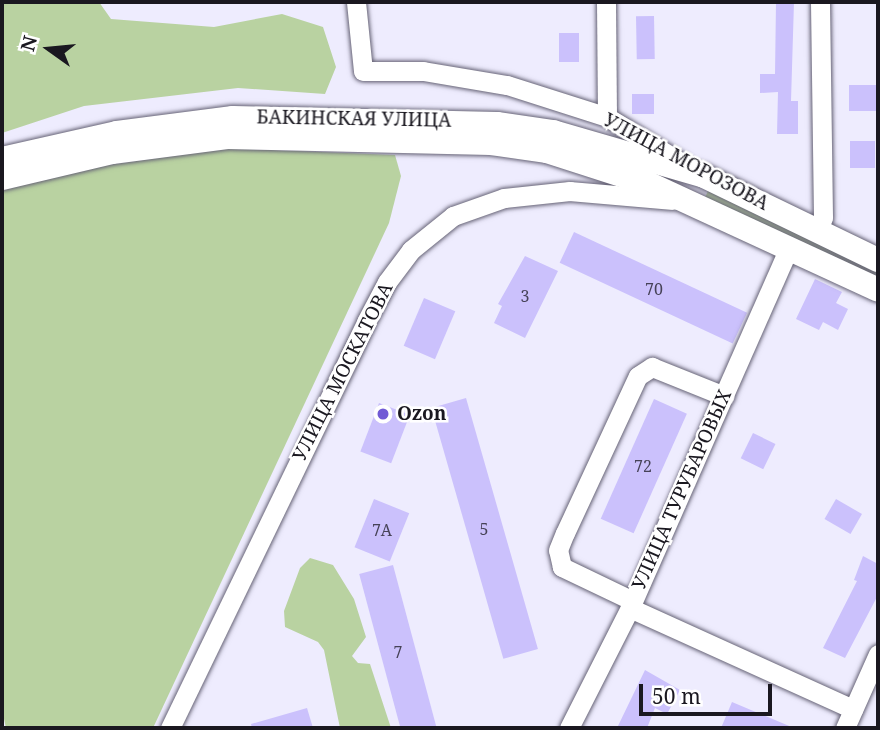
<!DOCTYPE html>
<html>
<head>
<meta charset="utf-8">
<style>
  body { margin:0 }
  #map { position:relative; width:880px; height:730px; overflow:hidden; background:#eeecfe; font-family:"Noto Serif",serif }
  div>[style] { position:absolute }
  .green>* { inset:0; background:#b9d2a1; transform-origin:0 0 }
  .building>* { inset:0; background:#cbc1fc; transform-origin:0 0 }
  .roads { filter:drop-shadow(0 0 2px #666376) drop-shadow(0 0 2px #666376) }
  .minor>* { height:19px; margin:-9.5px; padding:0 9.5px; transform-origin:9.5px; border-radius:9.5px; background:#fff }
  .major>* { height:24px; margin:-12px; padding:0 12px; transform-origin:12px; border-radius:12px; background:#fff }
  .dots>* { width:19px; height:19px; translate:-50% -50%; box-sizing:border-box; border:4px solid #fff; border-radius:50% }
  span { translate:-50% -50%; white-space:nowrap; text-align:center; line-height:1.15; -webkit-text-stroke:5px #fff; paint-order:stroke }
  .number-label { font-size:16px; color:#464257 }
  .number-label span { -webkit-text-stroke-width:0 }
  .street-label { font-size:19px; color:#1a1820 }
  .poi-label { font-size:19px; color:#1a1820; font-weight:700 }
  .left { translate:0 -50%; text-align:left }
  .frame { position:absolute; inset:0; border:4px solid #1a1820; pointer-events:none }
  .north { position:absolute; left:14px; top:14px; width:70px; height:70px; -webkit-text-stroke:5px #fff; paint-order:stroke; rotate:285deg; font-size:19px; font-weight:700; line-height:28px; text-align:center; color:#1a1820 }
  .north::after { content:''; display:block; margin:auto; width:24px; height:32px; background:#1a1820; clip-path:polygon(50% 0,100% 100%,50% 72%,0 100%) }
  .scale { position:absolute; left:639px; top:684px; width:133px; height:32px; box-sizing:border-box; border:4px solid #1a1820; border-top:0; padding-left:9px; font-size:21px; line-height:24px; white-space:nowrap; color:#1a1820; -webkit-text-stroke:5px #fff; paint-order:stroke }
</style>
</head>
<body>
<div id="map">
  <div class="green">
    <i style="clip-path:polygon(2px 2px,99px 2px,111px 19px,214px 27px,282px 14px,323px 27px,336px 67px,325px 94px,238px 88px,84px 106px,2px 133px)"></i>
    <i style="clip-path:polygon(227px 148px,395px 155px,401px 176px,389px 223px,153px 728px,6px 728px,2px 710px,2px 191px,66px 171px)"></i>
    <i style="left:709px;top:189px;width:187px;height:10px;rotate:25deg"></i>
    <i style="clip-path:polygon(310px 558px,333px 565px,354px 599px,366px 637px,352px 656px,358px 663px,370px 664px,391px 728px,340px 728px,324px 650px,318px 642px,285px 627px,284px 611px,300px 568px)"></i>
  </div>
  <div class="building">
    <i style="clip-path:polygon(776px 2px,794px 2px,791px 101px,798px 101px,798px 134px,777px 134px,778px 92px,760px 93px,760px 74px,775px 74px)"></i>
    <i style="left:654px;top:16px;width:43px;height:18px;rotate:89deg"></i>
    <i style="left:559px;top:33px;width:20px;height:29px"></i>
    <i style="left:878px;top:85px;width:26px;height:29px;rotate:90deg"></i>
    <i style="left:632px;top:94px;width:22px;height:20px"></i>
    <i style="left:850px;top:141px;width:25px;height:27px"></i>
    <i style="left:574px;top:232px;width:191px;height:34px;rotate:25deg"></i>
    <i style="clip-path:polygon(525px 256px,558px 271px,525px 338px,494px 323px,502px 306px,498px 304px)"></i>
    <i style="clip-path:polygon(815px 279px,842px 292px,836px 303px,848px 309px,838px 330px,823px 322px,819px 330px,796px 319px)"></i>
    <i style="left:424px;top:298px;width:34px;height:52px;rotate:23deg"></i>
    <i style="left:466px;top:398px;width:261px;height:36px;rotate:74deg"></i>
    <i style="left:654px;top:399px;width:36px;height:131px;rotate:24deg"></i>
    <i style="left:379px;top:403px;width:33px;height:52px;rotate:21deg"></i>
    <i style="left:753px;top:433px;width:25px;height:28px;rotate:26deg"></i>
    <i style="left:374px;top:499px;width:38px;height:52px;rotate:22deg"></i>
    <i style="left:836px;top:499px;width:30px;height:23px;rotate:30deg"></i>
    <i style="clip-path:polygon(863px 556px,878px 564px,878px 595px,845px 658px,823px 648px,857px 581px,854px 580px)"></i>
    <i style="left:393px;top:565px;width:169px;height:35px;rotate:75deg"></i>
    <i style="clip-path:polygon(645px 670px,680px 690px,667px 714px,655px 708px,647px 728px,617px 728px)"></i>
    <i style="clip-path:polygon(732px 702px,794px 728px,721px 728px)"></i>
    <i style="clip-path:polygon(307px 708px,313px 728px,252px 728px,251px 724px)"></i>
  </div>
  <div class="roads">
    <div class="minor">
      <i style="left:356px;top:2px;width:69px;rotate:84.2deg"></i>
      <i style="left:363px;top:71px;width:60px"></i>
      <i style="left:423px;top:71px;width:85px;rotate:9.5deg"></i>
      <i style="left:507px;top:85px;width:105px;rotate:17.7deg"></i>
      <i style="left:607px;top:117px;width:92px;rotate:31.6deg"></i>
      <i style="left:606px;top:2px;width:115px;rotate:89.5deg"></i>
      <i style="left:818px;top:231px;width:15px;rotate:-70deg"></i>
      <i style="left:823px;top:217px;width:215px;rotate:-90.8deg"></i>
      <i style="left:633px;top:601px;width:79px;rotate:-154.4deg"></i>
      <i style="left:562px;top:567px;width:17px;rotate:-103deg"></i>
      <i style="left:558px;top:550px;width:18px;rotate:-68deg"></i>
      <i style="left:565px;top:533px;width:173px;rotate:-65.1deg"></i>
      <i style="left:638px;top:376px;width:17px;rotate:-33deg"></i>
      <i style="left:652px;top:367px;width:78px;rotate:21.9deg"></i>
      <i style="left:630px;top:608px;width:245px;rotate:24.4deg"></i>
      <i style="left:170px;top:728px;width:451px;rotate:-64.2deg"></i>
      <i style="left:366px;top:322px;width:45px;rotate:-62.3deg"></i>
      <i style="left:387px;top:282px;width:40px;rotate:-53deg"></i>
      <i style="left:411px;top:250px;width:54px;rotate:-39deg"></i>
      <i style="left:453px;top:216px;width:54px;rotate:-19.4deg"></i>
      <i style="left:504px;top:198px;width:66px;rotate:-6.1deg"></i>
      <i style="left:570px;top:191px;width:103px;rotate:5deg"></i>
      <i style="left:569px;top:728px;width:135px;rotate:-63.1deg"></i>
      <i style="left:630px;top:608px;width:394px;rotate:-66.2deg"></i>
      <i style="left:845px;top:728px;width:81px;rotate:-66deg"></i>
    </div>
    <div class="major">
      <i style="left:2px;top:159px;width:118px;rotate:-12.7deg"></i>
      <i style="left:117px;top:133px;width:117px;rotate:-7.4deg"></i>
      <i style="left:233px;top:118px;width:264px;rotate:1.3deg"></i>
      <i style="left:497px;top:124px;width:57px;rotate:8.1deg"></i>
      <i style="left:553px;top:132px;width:157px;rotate:16.2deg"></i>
      <i style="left:704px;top:176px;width:193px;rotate:25.8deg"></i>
      <i style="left:2px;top:178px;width:113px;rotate:-13.3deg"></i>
      <i style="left:112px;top:152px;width:116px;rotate:-7.4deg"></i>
      <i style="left:227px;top:137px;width:264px;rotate:1.3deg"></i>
      <i style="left:491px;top:143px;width:57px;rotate:8.1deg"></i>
      <i style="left:547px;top:151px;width:107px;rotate:17.9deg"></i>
      <i style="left:649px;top:184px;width:252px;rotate:24.8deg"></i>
    </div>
  </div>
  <div class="dots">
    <i style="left:383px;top:414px;background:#715ad5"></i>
  </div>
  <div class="number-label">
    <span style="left:654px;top:289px">70</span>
    <span style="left:525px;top:296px">3</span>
    <span style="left:643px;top:466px">72</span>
    <span style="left:484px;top:529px">5</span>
    <span style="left:382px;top:530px">7А</span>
    <span style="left:398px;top:652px">7</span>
  </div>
  <div class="street-label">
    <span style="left:354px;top:119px;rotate:1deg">БАКИНСКАЯ УЛИЦА</span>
    <span style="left:686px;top:162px;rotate:28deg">УЛИЦА МОРОЗОВА</span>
    <span style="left:343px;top:372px;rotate:-63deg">УЛИЦА МОСКАТОВА</span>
    <span style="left:682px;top:490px;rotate:-66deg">УЛИЦА ТУРУБАРОВЫХ</span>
  </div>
  <div class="poi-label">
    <span class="left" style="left:397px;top:414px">Ozon</span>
  </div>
  <div class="frame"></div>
  <div class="north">N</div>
  <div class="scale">50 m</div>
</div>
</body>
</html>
